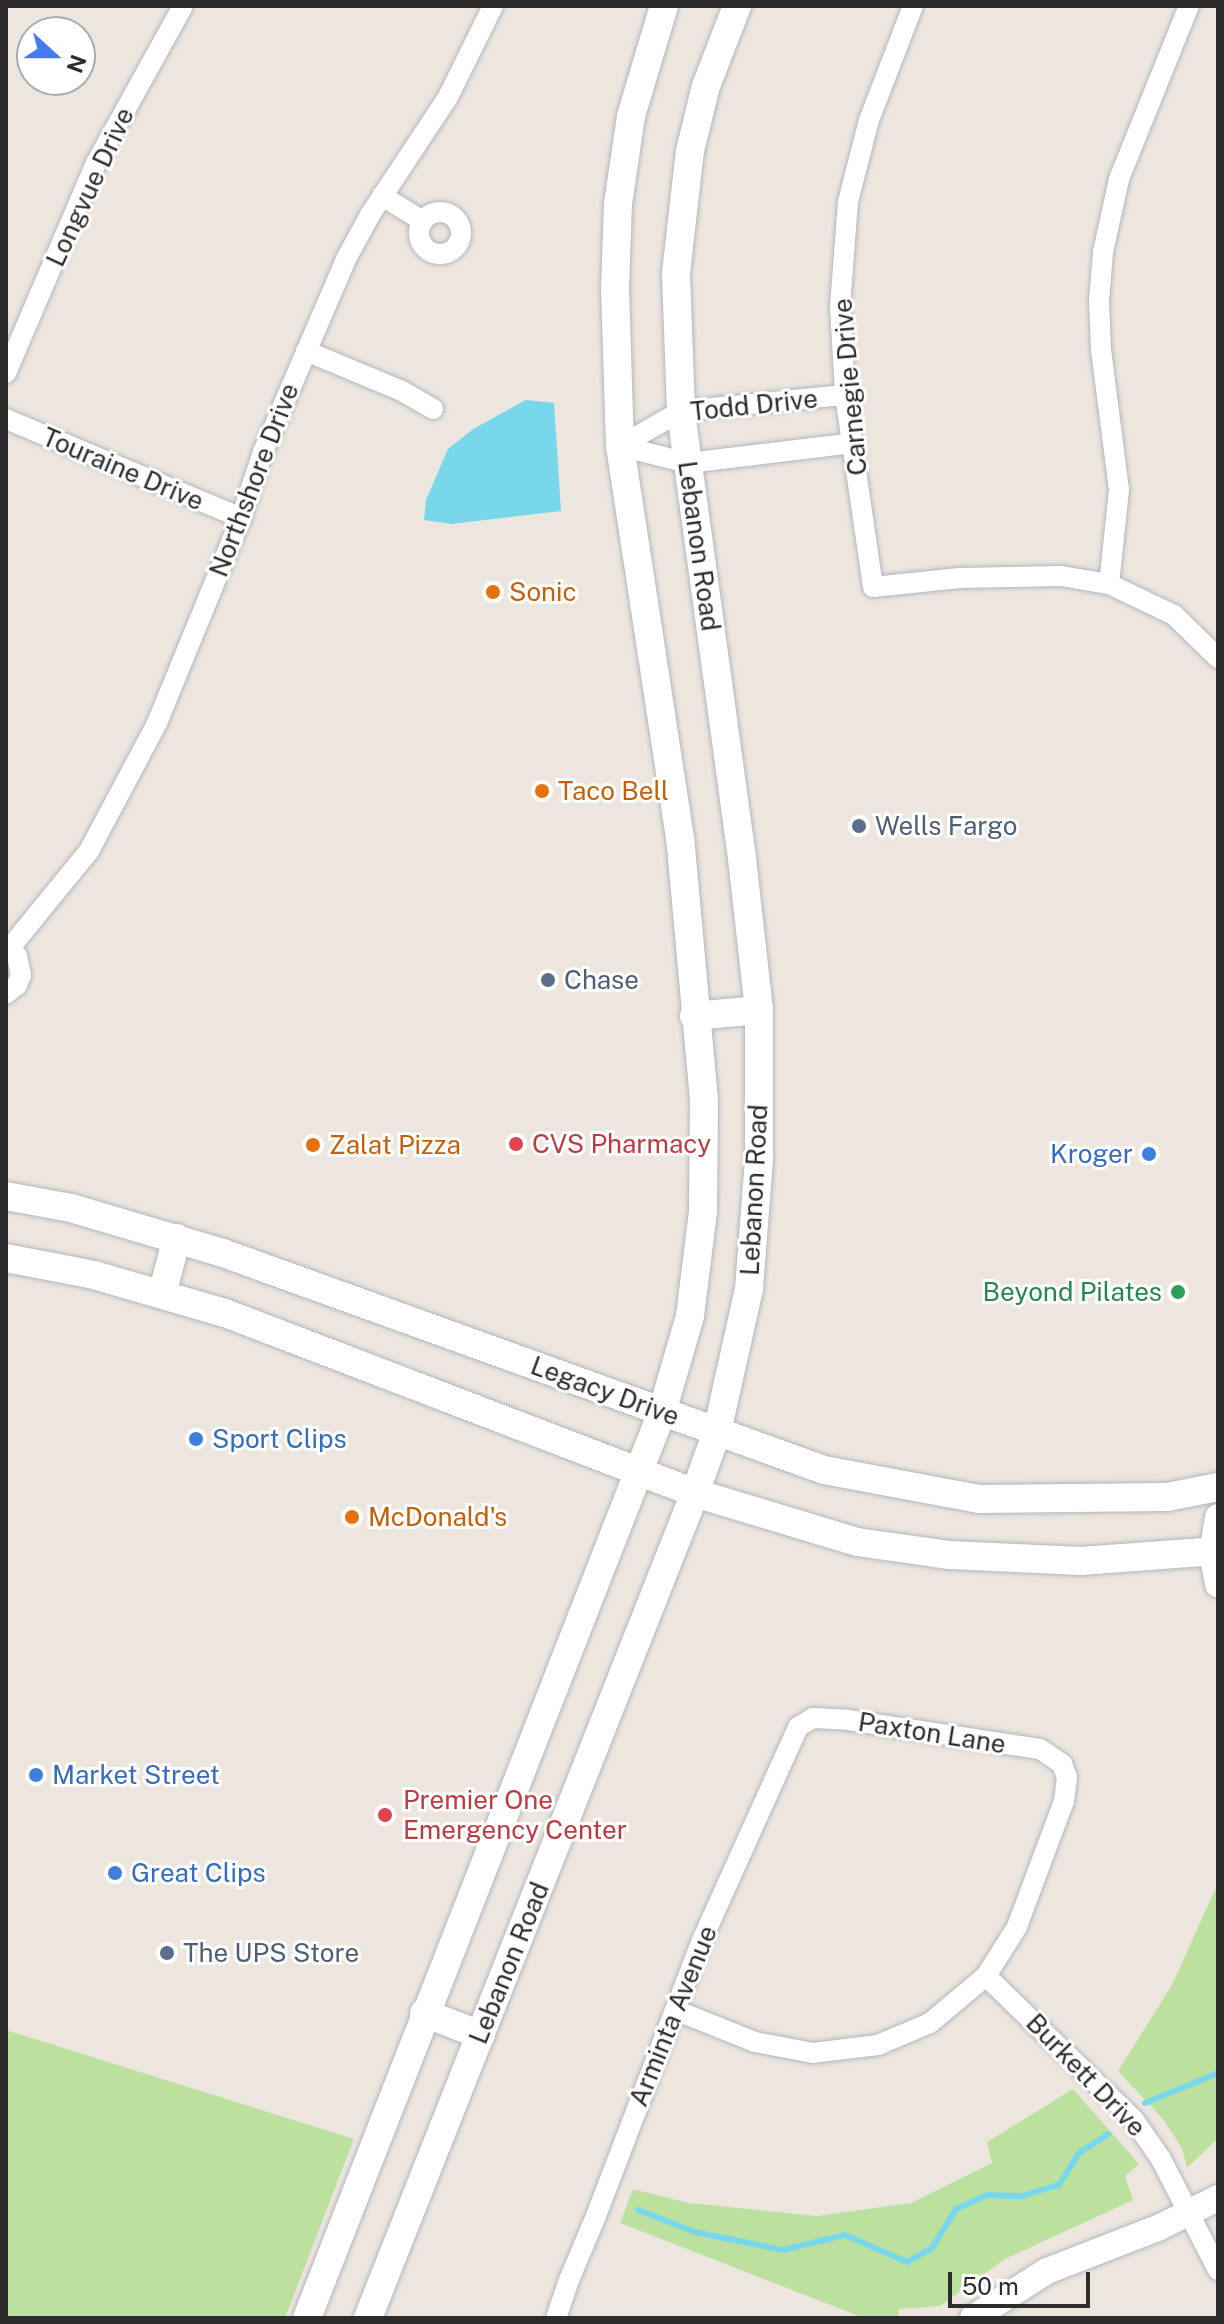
<!DOCTYPE html>
<html>
<head>
<meta charset="utf-8">
<style>
  body { margin:0 }
  #map { position:relative; width:1224px; height:2324px; overflow:hidden; background:#ede6df; font-family:"Public Sans",sans-serif }
  div>[style] { position:absolute }
  .green>* { inset:0; background:#bce19f }
  .water>* { inset:0; background:#78d7ea }
  .stream>* { height:6px; margin:-3px; padding:0 3px; transform-origin:3px; border-radius:3px; background:#78d7ea }
  .roads { filter:drop-shadow(0 0 2px #b3b6bf) drop-shadow(0 0 2px #b3b6bf) }
  .minor>* { height:20px; margin:-10px; padding:0 10px; transform-origin:10px; border-radius:10px; background:#fff }
  .minor>.ring { margin:-10px; padding:0; box-sizing:content-box; background:none; border:20px solid #fff; border-radius:50% }
  .tertiary>* { height:26px; margin:-13px; padding:0 13px; transform-origin:13px; border-radius:13px; background:#fff }
  .secondary>* { height:28px; margin:-14px; padding:0 14px; transform-origin:14px; border-radius:14px; background:#fff }
  .dots>* { width:22px; height:22px; translate:-50% -50%; box-sizing:border-box; border:4px solid #fff; border-radius:50% }
  span { translate:-50% -50%; white-space:nowrap; text-align:center; line-height:1.15; -webkit-text-stroke:6px #fff; paint-order:stroke }
  .street-label { font-size:26px; color:#2c2c2c }
  .food-label { font-size:26px; color:#c56008 }
  .left { translate:0 -50%; text-align:left }
  .service-label { font-size:26px; color:#4e5e75 }
  .health-label { font-size:26px; color:#be3a42 }
  .shop-label { font-size:26px; color:#366cbe }
  .right { translate:-100% -50%; text-align:right }
  .leisure-label { font-size:26px; color:#27864d }
  .frame { position:absolute; inset:0; border:8px solid #2c2c2c; pointer-events:none }
  .north { position:absolute; left:16px; top:16px; width:80px; height:80px; box-sizing:border-box; background:#fff; border:2px solid #ababab; border-radius:50%; rotate:111deg; font-size:22px; font-weight:700; line-height:32px; text-align:center; color:#2c2c2c }
  .north::after { content:''; display:block; margin:auto; width:28px; height:36px; background:#4879f2; clip-path:polygon(50% 0,100% 100%,50% 72%,0 100%) }
  .scale { position:absolute; left:948px; top:2272px; width:142px; height:36px; box-sizing:border-box; border:4px solid #2c2c2c; border-top:0; padding-left:10px; font-size:24px; line-height:28px; white-space:nowrap; color:#2c2c2c; -webkit-text-stroke:6px #fff; paint-order:stroke }
</style>
</head>
<body>
<div id="map">
  <div class="green">
    <i style="clip-path:polygon(1218px 1883px,1218px 2138px,1187px 2168px,1182px 2148px,1162px 2118px,1118px 2071px,1172px 1985px)"></i>
    <i style="clip-path:polygon(6px 2030px,354px 2139px,285px 2318px,6px 2318px)"></i>
    <i style="clip-path:polygon(1073px 2089px,1139px 2164px,1125px 2176px,1133px 2200px,1005px 2259px,940px 2306px,899px 2309px,898px 2318px,864px 2318px,620px 2223px,633px 2189px,689px 2203px,817px 2216px,911px 2203px,992px 2163px,987px 2142px)"></i>
  </div>
  <div class="water">
    <i style="clip-path:polygon(526px 400px,554px 403px,561px 511px,452px 524px,424px 520px,426px 500px,448px 449px,473px 429px)"></i>
  </div>
  <div class="stream">
    <i style="left:1145px;top:2103px;width:79px;rotate:-22.3deg"></i>
    <i style="left:638px;top:2210px;width:61px;rotate:21.1deg"></i>
    <i style="left:695px;top:2232px;width:90px;rotate:11.6deg"></i>
    <i style="left:783px;top:2250px;width:64px;rotate:-13.6deg"></i>
    <i style="left:845px;top:2235px;width:68px;rotate:23.5deg"></i>
    <i style="left:907px;top:2262px;width:29px;rotate:-29deg"></i>
    <i style="left:932px;top:2248px;width:46px;rotate:-58.4deg"></i>
    <i style="left:956px;top:2209px;width:35px;rotate:-24deg"></i>
    <i style="left:988px;top:2195px;width:34px;rotate:2deg"></i>
    <i style="left:1022px;top:2196px;width:39px;rotate:-17deg"></i>
    <i style="left:1059px;top:2185px;width:38px;rotate:-58deg"></i>
    <i style="left:1079px;top:2153px;width:35px;rotate:-33deg"></i>
  </div>
  <div class="roads">
    <div class="minor">
      <i style="left:913px;top:6px;width:122px;rotate:111.1deg"></i>
      <i style="left:869px;top:120px;width:85px;rotate:104.4deg"></i>
      <i style="left:848px;top:202px;width:105px;rotate:94.4deg"></i>
      <i style="left:840px;top:307px;width:88px;rotate:86.7deg"></i>
      <i style="left:845px;top:395px;width:194px;rotate:81.7deg"></i>
      <i style="left:873px;top:587px;width:87px;rotate:-5.9deg"></i>
      <i style="left:960px;top:578px;width:101px;rotate:-1.1deg"></i>
      <i style="left:1061px;top:576px;width:49px;rotate:9.5deg"></i>
      <i style="left:1109px;top:584px;width:72px;rotate:25.5deg"></i>
      <i style="left:1174px;top:615px;width:62px;rotate:44.3deg"></i>
      <i style="left:382px;top:196px;width:48px;rotate:31.4deg"></i>
      <i class="ring" style="left:419px;top:212px;width:22px;height:22px"></i>
      <i style="left:306px;top:351px;width:104px;rotate:22.6deg"></i>
      <i style="left:402px;top:391px;width:36px;rotate:30deg"></i>
      <i style="left:6px;top:373px;width:228px;rotate:-66.8deg"></i>
      <i style="left:96px;top:163px;width:179px;rotate:-61deg"></i>
      <i style="left:6px;top:419px;width:255px;rotate:22.8deg"></i>
      <i style="left:620px;top:446px;width:70px;rotate:14deg"></i>
      <i style="left:688px;top:463px;width:166px;rotate:-6.9deg"></i>
      <i style="left:620px;top:446px;width:70px;rotate:-29.8deg"></i>
      <i style="left:681px;top:411px;width:165px;rotate:-5.6deg"></i>
      <i style="left:1109px;top:584px;width:95px;rotate:-83.9deg"></i>
      <i style="left:1119px;top:490px;width:141px;rotate:-97.3deg"></i>
      <i style="left:1101px;top:350px;width:49px;rotate:-92.3deg"></i>
      <i style="left:1099px;top:301px;width:49px;rotate:-85.3deg"></i>
      <i style="left:1103px;top:252px;width:75px;rotate:-77.6deg"></i>
      <i style="left:1119px;top:179px;width:187px;rotate:-68deg"></i>
      <i style="left:6px;top:947px;width:14px;rotate:39deg"></i>
      <i style="left:17px;top:956px;width:19px;rotate:78deg"></i>
      <i style="left:21px;top:975px;width:11px;rotate:112deg"></i>
      <i style="left:17px;top:985px;width:14px;rotate:141deg"></i>
      <i style="left:9px;top:949px;width:127px;rotate:-50.8deg"></i>
      <i style="left:89px;top:851px;width:145px;rotate:-62deg"></i>
      <i style="left:157px;top:723px;width:222px;rotate:-67.7deg"></i>
      <i style="left:241px;top:518px;width:70px;rotate:-71.6deg"></i>
      <i style="left:263px;top:452px;width:210px;rotate:-66.7deg"></i>
      <i style="left:346px;top:259px;width:50px;rotate:-61.4deg"></i>
      <i style="left:370px;top:215px;width:141px;rotate:-56.5deg"></i>
      <i style="left:448px;top:97px;width:102px;rotate:-63.7deg"></i>
      <i style="left:986px;top:1976px;width:206px;rotate:44.2deg"></i>
      <i style="left:1134px;top:2120px;width:47px;rotate:55.3deg"></i>
      <i style="left:1161px;top:2159px;width:125px;rotate:62.8deg"></i>
      <i style="left:556px;top:2318px;width:40px;rotate:-71.1deg"></i>
      <i style="left:569px;top:2280px;width:69px;rotate:-67.1deg"></i>
      <i style="left:596px;top:2216px;width:81px;rotate:-69.1deg"></i>
      <i style="left:625px;top:2140px;width:139px;rotate:-69deg"></i>
      <i style="left:675px;top:2010px;width:75px;rotate:-68.9deg"></i>
      <i style="left:702px;top:1940px;width:234px;rotate:-65.7deg"></i>
      <i style="left:798px;top:1727px;width:17px;rotate:-31deg"></i>
      <i style="left:813px;top:1718px;width:35px;rotate:3deg"></i>
      <i style="left:848px;top:1720px;width:194px;rotate:8.6deg"></i>
      <i style="left:1040px;top:1749px;width:27px;rotate:34deg"></i>
      <i style="left:1062px;top:1764px;width:14px;rotate:69deg"></i>
      <i style="left:1067px;top:1777px;width:24px;rotate:97deg"></i>
      <i style="left:1064px;top:1801px;width:134px;rotate:110.5deg"></i>
      <i style="left:1017px;top:1927px;width:58px;rotate:122.3deg"></i>
      <i style="left:986px;top:1976px;width:73px;rotate:140deg"></i>
      <i style="left:930px;top:2023px;width:56px;rotate:157.1deg"></i>
      <i style="left:878px;top:2045px;width:65px;rotate:173deg"></i>
      <i style="left:813px;top:2053px;width:59px;rotate:-169.3deg"></i>
      <i style="left:755px;top:2042px;width:86px;rotate:-158.2deg"></i>
    </div>
    <div class="tertiary">
      <i style="left:1218px;top:1517px;width:36px;rotate:99deg"></i>
      <i style="left:1212px;top:1553px;width:32px;rotate:79deg"></i>
      <i style="left:973px;top:2318px;width:88px;rotate:-32.4deg"></i>
      <i style="left:1047px;top:2271px;width:119px;rotate:-21.2deg"></i>
      <i style="left:1158px;top:2228px;width:67px;rotate:-26.6deg"></i>
    </div>
    <div class="secondary">
      <i style="left:694px;top:1016px;width:65px;rotate:-5.3deg"></i>
      <i style="left:6px;top:1196px;width:66px;rotate:10.5deg"></i>
      <i style="left:71px;top:1208px;width:159px;rotate:16.5deg"></i>
      <i style="left:223px;top:1253px;width:639px;rotate:19.85deg"></i>
      <i style="left:824px;top:1470px;width:158px;rotate:10.6deg"></i>
      <i style="left:979px;top:1499px;width:188px;rotate:-0.6deg"></i>
      <i style="left:1167px;top:1497px;width:52px;rotate:-11.1deg"></i>
      <i style="left:6px;top:1258px;width:90px;rotate:10.9deg"></i>
      <i style="left:94px;top:1275px;width:136px;rotate:16.2deg"></i>
      <i style="left:225px;top:1313px;width:503px;rotate:20.96deg"></i>
      <i style="left:695px;top:1493px;width:169px;rotate:16.8deg"></i>
      <i style="left:857px;top:1542px;width:94px;rotate:8deg"></i>
      <i style="left:950px;top:1555px;width:131px;rotate:2.6deg"></i>
      <i style="left:1081px;top:1561px;width:137px;rotate:-4.2deg"></i>
      <i style="left:162px;top:1294px;width:58px;rotate:-75deg"></i>
      <i style="left:424px;top:2013px;width:61px;rotate:21.1deg"></i>
      <i style="left:307px;top:2318px;width:973px;rotate:-68.6deg"></i>
      <i style="left:662px;top:1412px;width:100px;rotate:-73.7deg"></i>
      <i style="left:690px;top:1316px;width:106px;rotate:-82.9deg"></i>
      <i style="left:703px;top:1211px;width:111px;rotate:-89.5deg"></i>
      <i style="left:704px;top:1100px;width:263px;rotate:-95.2deg"></i>
      <i style="left:680px;top:838px;width:397px;rotate:-98.7deg"></i>
      <i style="left:620px;top:446px;width:157px;rotate:-91.8deg"></i>
      <i style="left:615px;top:289px;width:85px;rotate:-88deg"></i>
      <i style="left:618px;top:204px;width:89px;rotate:-81.6deg"></i>
      <i style="left:631px;top:116px;width:115px;rotate:-73.3deg"></i>
      <i style="left:368px;top:2318px;width:887px;rotate:-68.38deg"></i>
      <i style="left:695px;top:1493px;width:65px;rotate:-70.2deg"></i>
      <i style="left:717px;top:1432px;width:147px;rotate:-77.4deg"></i>
      <i style="left:749px;top:1289px;width:131px;rotate:-85.6deg"></i>
      <i style="left:759px;top:1158px;width:148px;rotate:-90deg"></i>
      <i style="left:759px;top:1010px;width:153px;rotate:-96.4deg"></i>
      <i style="left:742px;top:858px;width:451px;rotate:-97.8deg"></i>
      <i style="left:681px;top:411px;width:138px;rotate:-92.1deg"></i>
      <i style="left:676px;top:273px;width:123px;rotate:-83.5deg"></i>
      <i style="left:690px;top:151px;width:67px;rotate:-76.2deg"></i>
      <i style="left:706px;top:86px;width:86px;rotate:-68.8deg"></i>
    </div>
  </div>
  <div class="dots">
    <i style="left:493px;top:592px;background:#e8710a"></i>
    <i style="left:542px;top:791px;background:#e8710a"></i>
    <i style="left:859px;top:826px;background:#5c6f8a"></i>
    <i style="left:548px;top:980px;background:#5c6f8a"></i>
    <i style="left:516px;top:1144px;background:#e0444e"></i>
    <i style="left:313px;top:1145px;background:#e8710a"></i>
    <i style="left:1149px;top:1154px;background:#3f7fe0"></i>
    <i style="left:1178px;top:1292px;background:#2e9e5b"></i>
    <i style="left:196px;top:1439px;background:#3f7fe0"></i>
    <i style="left:352px;top:1517px;background:#e8710a"></i>
    <i style="left:36px;top:1775px;background:#3f7fe0"></i>
    <i style="left:385px;top:1815px;background:#e0444e"></i>
    <i style="left:115px;top:1873px;background:#3f7fe0"></i>
    <i style="left:167px;top:1953px;background:#5c6f8a"></i>
  </div>
  <div class="street-label">
    <span style="left:90px;top:187px;rotate:-65deg">Longvue Drive</span>
    <span style="left:850px;top:387px;rotate:-95deg">Carnegie Drive</span>
    <span style="left:754px;top:405px;rotate:-6deg">Todd Drive</span>
    <span style="left:123px;top:469px;rotate:23deg">Touraine Drive</span>
    <span style="left:254px;top:480px;rotate:-69deg">Northshore Drive</span>
    <span style="left:699px;top:546px;rotate:82deg">Lebanon Road</span>
    <span style="left:754px;top:1190px;rotate:-87deg">Lebanon Road</span>
    <span style="left:605px;top:1391px;rotate:20deg">Legacy Drive</span>
    <span style="left:932px;top:1733px;rotate:9deg">Paxton Lane</span>
    <span style="left:509px;top:1963px;rotate:-68deg">Lebanon Road</span>
    <span style="left:673px;top:2016px;rotate:-68deg">Arminta Avenue</span>
    <span style="left:1086px;top:2075px;rotate:46deg">Burkett Drive</span>
  </div>
  <div class="food-label">
    <span class="left" style="left:509px;top:592px">Sonic</span>
    <span class="left" style="left:558px;top:791px">Taco Bell</span>
    <span class="left" style="left:329px;top:1145px">Zalat Pizza</span>
    <span class="left" style="left:368px;top:1517px">McDonald's</span>
  </div>
  <div class="service-label">
    <span class="left" style="left:875px;top:826px">Wells Fargo</span>
    <span class="left" style="left:564px;top:980px">Chase</span>
    <span class="left" style="left:183px;top:1953px">The UPS Store</span>
  </div>
  <div class="health-label">
    <span class="left" style="left:532px;top:1144px">CVS Pharmacy</span>
    <span class="left" style="left:403px;top:1815px">Premier One<br>Emergency Center</span>
  </div>
  <div class="shop-label">
    <span class="right" style="left:1133px;top:1154px">Kroger</span>
    <span class="left" style="left:212px;top:1439px">Sport Clips</span>
    <span class="left" style="left:52px;top:1775px">Market Street</span>
    <span class="left" style="left:131px;top:1873px">Great Clips</span>
  </div>
  <div class="leisure-label">
    <span class="right" style="left:1162px;top:1292px">Beyond Pilates</span>
  </div>
  <div class="frame"></div>
  <div class="north">N</div>
  <div class="scale">50 m</div>
</div>
</body>
</html>
